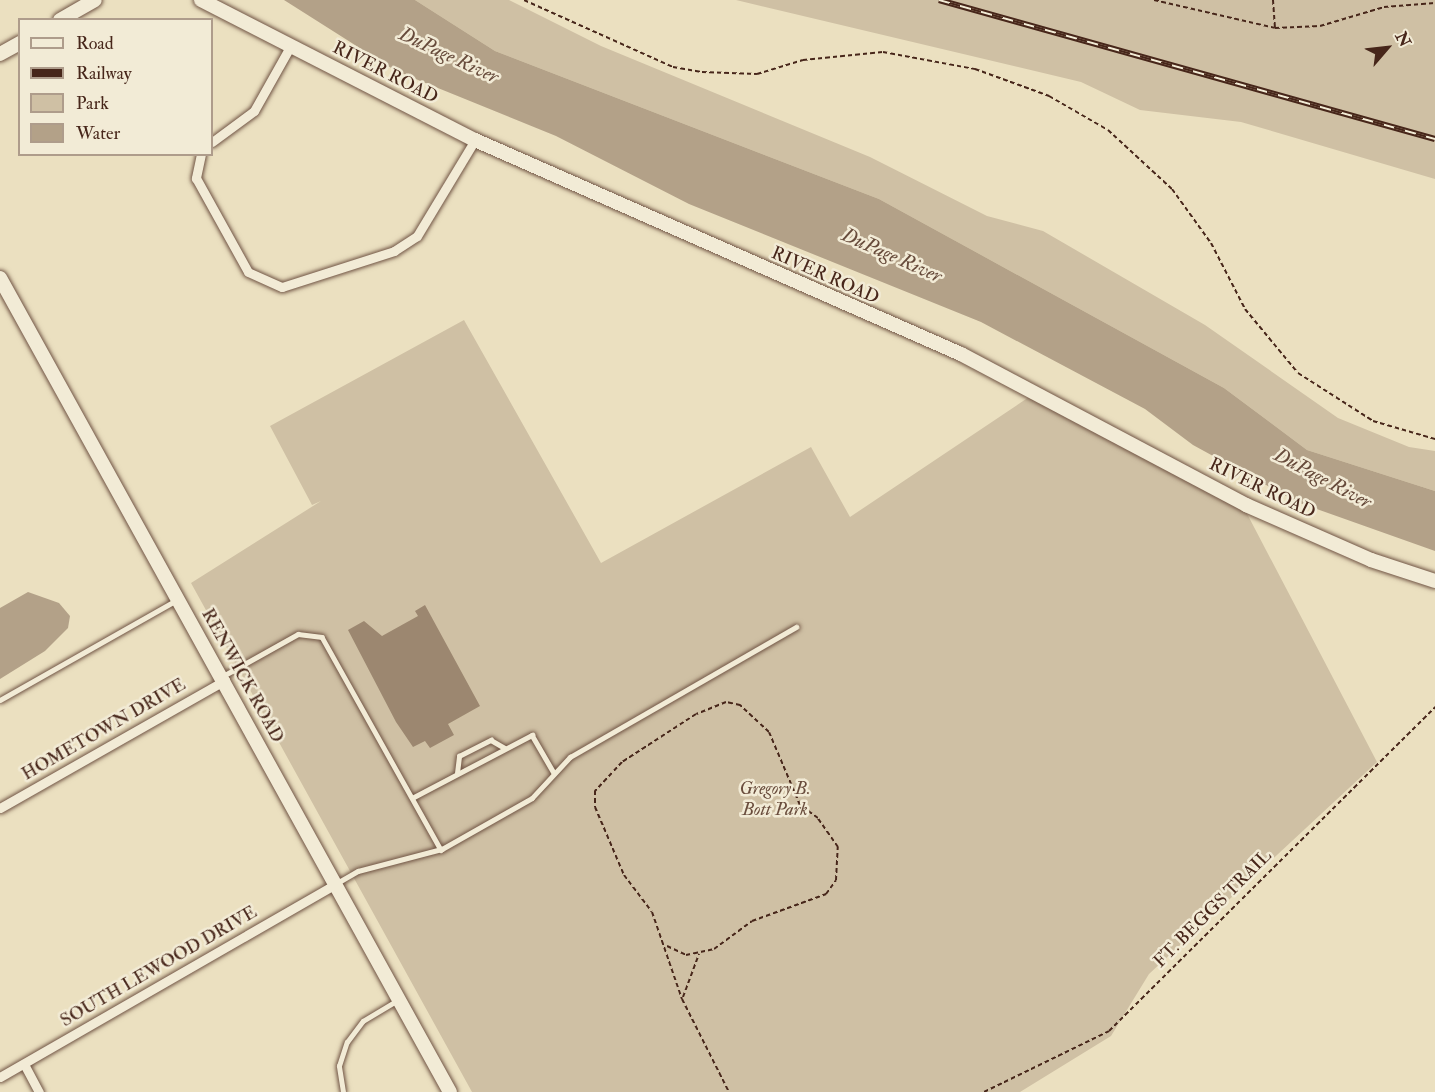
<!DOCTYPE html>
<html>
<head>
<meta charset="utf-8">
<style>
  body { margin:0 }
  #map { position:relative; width:1435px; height:1092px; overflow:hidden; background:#ebe0c0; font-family:"IM FELL Double Pica",serif }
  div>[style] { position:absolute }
  .green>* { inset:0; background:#cfc0a4 }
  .water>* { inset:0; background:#b3a188 }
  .building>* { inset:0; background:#9c8770 }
  .path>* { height:2px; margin-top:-1px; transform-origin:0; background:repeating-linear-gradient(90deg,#47261a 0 4.5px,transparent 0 7.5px) }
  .roads { filter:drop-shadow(0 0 2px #705444) drop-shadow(0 0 2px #705444) }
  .lane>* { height:4.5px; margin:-2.25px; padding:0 2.25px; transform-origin:2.25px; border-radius:2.25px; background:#f2ebd6 }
  .street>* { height:9px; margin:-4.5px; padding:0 4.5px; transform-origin:4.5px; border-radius:4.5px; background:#f2ebd6 }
  .secondary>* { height:14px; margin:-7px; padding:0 7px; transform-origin:7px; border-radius:7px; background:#f2ebd6 }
  .rail>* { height:6px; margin-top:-3px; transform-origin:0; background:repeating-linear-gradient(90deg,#f2ebd6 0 11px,#47261a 0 22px); box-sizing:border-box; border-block:2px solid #47261a }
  span { translate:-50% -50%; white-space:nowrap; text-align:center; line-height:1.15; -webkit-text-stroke:5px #f2ebd6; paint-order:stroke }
  .street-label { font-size:18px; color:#47261a }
  .park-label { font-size:18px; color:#694c3c; font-style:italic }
  .water-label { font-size:20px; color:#674b3b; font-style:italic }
  .legend { position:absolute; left:18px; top:18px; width:195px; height:138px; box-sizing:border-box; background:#f2ebd6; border:2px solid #ae9c8b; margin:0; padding:8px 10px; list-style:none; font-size:18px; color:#47261a }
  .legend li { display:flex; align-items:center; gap:12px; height:30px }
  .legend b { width:30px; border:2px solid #ae9c8b }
  .north { position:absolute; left:1357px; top:18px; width:60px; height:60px; -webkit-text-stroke:4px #f2ebd6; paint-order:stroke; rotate:62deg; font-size:16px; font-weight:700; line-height:24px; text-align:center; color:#47261a }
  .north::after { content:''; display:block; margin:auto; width:21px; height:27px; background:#47261a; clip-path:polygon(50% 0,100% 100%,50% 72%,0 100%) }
</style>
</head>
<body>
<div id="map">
  <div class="green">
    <i style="clip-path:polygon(415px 0,509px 0,601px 46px,870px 157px,987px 216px,1043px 231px,1205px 325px,1338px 418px,1409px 447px,1435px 451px,1435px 491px,1307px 450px,1224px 388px,879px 199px,495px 51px)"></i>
    <i style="clip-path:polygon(736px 0,1435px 0,1435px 179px,1241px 122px,1140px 110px,1081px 82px)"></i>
    <i style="clip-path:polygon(464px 320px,601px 563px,811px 447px,850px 517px,1032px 395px,1243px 506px,1377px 762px,1149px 974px,1111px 1036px,1020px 1092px,472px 1092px,191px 583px,321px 501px,312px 505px,270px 426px)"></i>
  </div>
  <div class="water">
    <i style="clip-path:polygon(284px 0,415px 0,495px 51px,879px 199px,1224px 388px,1307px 450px,1435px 491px,1435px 551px,1297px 502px,1193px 445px,1145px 409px,981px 322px,689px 204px,556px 136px,396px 71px)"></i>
    <i style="clip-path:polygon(28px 592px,59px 603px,70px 616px,68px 628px,45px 651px,0 679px,0 608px)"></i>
  </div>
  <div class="building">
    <i style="clip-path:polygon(425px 605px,480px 706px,448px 724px,454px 735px,430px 748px,425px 741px,413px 747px,396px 722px,348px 630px,364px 621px,382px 636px,418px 616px,415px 611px)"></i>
  </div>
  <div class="path">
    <i style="left:524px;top:0;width:163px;rotate:24.2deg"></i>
    <i style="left:673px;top:67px;width:29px;rotate:10deg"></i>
    <i style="left:702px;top:72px;width:55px;rotate:2.1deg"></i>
    <i style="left:757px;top:74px;width:48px;rotate:-16.9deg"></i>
    <i style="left:803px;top:60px;width:80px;rotate:-5.7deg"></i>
    <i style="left:883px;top:52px;width:94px;rotate:10.5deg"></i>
    <i style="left:975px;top:69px;width:79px;rotate:20deg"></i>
    <i style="left:1049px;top:96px;width:68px;rotate:30deg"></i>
    <i style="left:1108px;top:130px;width:87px;rotate:42.7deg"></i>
    <i style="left:1172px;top:189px;width:67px;rotate:54.2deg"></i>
    <i style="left:1211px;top:243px;width:74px;rotate:62.7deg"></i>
    <i style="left:1245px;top:309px;width:83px;rotate:50.4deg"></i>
    <i style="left:1298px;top:373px;width:89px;rotate:32.6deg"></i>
    <i style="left:1373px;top:421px;width:65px;rotate:16.2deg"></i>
    <i style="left:1154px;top:0;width:124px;rotate:13deg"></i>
    <i style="left:1275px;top:28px;width:45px;rotate:-2.5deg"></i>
    <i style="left:1320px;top:26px;width:67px;rotate:-16.5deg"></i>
    <i style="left:1384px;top:7px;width:51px;rotate:-4.5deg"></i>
    <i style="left:1273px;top:0;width:28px;rotate:86deg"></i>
    <i style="left:667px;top:946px;width:21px;rotate:25deg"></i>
    <i style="left:686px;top:955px;width:29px;rotate:-12deg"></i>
    <i style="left:714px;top:949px;width:47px;rotate:-36.4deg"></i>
    <i style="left:752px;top:921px;width:79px;rotate:-20deg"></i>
    <i style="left:826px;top:894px;width:17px;rotate:-54deg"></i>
    <i style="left:836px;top:880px;width:33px;rotate:-87deg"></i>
    <i style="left:838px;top:847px;width:35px;rotate:-125deg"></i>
    <i style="left:818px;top:818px;width:22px;rotate:-144deg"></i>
    <i style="left:800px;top:805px;width:79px;rotate:-113deg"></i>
    <i style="left:769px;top:732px;width:40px;rotate:-137deg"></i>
    <i style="left:740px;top:705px;width:14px;rotate:-168deg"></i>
    <i style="left:726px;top:702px;width:32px;rotate:158deg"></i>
    <i style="left:696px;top:714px;width:88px;rotate:147deg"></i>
    <i style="left:622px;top:762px;width:40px;rotate:133deg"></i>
    <i style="left:595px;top:791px;width:16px;rotate:90deg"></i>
    <i style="left:595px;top:807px;width:74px;rotate:66.9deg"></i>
    <i style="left:624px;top:875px;width:46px;rotate:52.9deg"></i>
    <i style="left:652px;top:912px;width:92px;rotate:71deg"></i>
    <i style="left:682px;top:999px;width:104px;rotate:63.2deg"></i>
    <i style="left:683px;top:997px;width:46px;rotate:-69.6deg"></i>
    <i style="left:984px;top:1092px;width:139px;rotate:-26deg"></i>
    <i style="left:1109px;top:1031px;width:460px;rotate:-44.8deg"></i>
  </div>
  <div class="roads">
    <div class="lane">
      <i style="left:223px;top:676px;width:86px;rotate:-29.2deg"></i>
      <i style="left:298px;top:634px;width:24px;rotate:7deg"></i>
      <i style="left:322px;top:637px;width:244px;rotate:60.8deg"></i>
      <i style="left:0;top:700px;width:203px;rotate:-29.5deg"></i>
      <i style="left:457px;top:773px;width:17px;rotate:-83deg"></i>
      <i style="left:459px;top:756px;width:36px;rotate:-27deg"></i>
      <i style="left:491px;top:740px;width:16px;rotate:30deg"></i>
      <i style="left:412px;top:798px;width:136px;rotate:-27.7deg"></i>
      <i style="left:532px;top:735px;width:44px;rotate:59.9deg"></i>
      <i style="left:337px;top:883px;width:24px;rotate:-30deg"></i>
      <i style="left:358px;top:871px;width:87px;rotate:-14.7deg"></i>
      <i style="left:442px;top:849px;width:103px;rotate:-29.5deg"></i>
      <i style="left:532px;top:798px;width:56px;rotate:-47.2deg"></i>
      <i style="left:570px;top:757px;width:261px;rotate:-29.9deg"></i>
      <i style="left:343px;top:1092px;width:26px;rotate:-99deg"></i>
      <i style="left:339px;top:1066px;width:25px;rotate:-72deg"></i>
      <i style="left:347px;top:1042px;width:26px;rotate:-53deg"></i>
      <i style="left:363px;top:1021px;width:39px;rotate:-31deg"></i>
    </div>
    <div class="street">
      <i style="left:212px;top:142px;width:52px;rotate:-36.4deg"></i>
      <i style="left:254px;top:111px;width:76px;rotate:-60.7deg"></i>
      <i style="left:201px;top:154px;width:25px;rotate:102deg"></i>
      <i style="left:196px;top:178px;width:107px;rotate:61deg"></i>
      <i style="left:248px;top:272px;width:37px;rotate:24deg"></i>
      <i style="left:282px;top:287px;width:118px;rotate:-17.8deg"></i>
      <i style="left:394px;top:251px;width:27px;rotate:-33deg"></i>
      <i style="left:417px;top:236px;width:112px;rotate:-58.9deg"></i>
      <i style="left:0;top:808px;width:259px;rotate:-29.6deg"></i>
      <i style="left:24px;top:1064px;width:32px;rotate:62deg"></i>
      <i style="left:0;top:1077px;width:387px;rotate:-29.9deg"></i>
    </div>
    <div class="secondary">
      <i style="left:201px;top:0;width:308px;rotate:27.1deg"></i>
      <i style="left:475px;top:140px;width:531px;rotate:23.77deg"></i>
      <i style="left:961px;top:354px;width:323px;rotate:27.9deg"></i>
      <i style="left:1246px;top:505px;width:137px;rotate:23.7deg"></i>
      <i style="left:1371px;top:560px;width:67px;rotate:18.2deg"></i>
      <i style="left:60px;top:20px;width:40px;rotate:-29.7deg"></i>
      <i style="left:0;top:54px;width:23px;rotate:-29deg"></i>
      <i style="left:0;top:278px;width:930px;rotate:61.07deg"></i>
    </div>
  </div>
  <div class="rail">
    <i style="left:939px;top:0;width:515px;rotate:15.66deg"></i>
  </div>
  <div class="street-label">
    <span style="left:385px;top:73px;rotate:27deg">RIVER ROAD</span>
    <span style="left:825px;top:276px;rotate:24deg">RIVER ROAD</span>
    <span style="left:1262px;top:489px;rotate:26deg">RIVER ROAD</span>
    <span style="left:242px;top:676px;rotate:61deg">RENWICK ROAD</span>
    <span style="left:104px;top:730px;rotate:-30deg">HOMETOWN DRIVE</span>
    <span style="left:1213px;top:909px;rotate:-45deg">FT. BEGGS TRAIL</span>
    <span style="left:159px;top:967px;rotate:-30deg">SOUTH LEWOOD DRIVE</span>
  </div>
  <div class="park-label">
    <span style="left:775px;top:800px">Gregory B.<br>Bott Park</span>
  </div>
  <div class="water-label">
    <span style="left:449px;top:55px;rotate:25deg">DuPage River</span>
    <span style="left:892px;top:255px;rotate:24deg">DuPage River</span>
    <span style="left:1323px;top:478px;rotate:28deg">DuPage River</span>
  </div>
  <ul class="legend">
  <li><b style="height:8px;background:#f2ebd6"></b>Road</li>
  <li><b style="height:8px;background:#47261a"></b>Railway</li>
  <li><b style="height:16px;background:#cfc0a4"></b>Park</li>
  <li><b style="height:16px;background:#b3a188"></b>Water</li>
  </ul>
  <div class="north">N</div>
</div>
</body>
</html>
